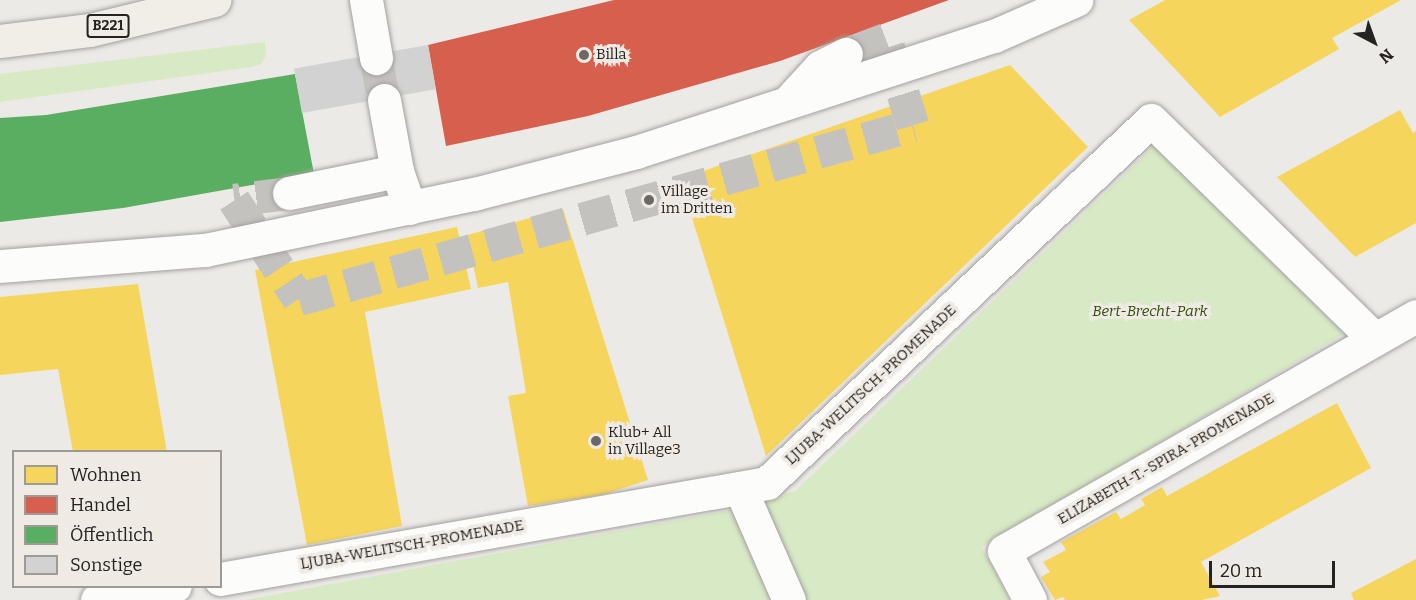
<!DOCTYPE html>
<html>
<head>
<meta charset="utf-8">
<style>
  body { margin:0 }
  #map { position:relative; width:1416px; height:600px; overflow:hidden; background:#eceae7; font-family:Bitter,serif }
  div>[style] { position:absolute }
  .green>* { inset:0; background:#d8e9c5 }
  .homes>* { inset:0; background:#f6d55c }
  .shops>* { inset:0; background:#d6604d }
  .public>* { inset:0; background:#5aae61 }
  .building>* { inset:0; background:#d3d2d2; transform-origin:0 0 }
  .minor-tunnel>* { height:33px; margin-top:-16.5px; transform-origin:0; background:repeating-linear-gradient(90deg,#c4c2bf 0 33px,transparent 0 49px) }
  .roads { filter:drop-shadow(0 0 2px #a3a19f) drop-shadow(0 0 2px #a3a19f) }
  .minor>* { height:33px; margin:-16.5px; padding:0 16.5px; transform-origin:16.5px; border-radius:16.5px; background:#fcfcfb }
  .major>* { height:33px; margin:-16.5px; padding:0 16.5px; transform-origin:16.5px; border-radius:16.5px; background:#f1eee7 }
  .dots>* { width:16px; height:16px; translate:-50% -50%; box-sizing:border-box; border:3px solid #efeae4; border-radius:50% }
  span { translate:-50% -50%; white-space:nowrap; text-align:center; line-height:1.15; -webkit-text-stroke:6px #efeae4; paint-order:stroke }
  .shield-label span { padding:2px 4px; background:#efeae4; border:2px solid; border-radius:4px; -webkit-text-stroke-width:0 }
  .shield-label { font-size:14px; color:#252321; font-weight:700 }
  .poi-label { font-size:15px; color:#252321 }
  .left { translate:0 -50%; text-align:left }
  .park-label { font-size:15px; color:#304c09; font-style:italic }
  .street-label { font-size:15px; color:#252321 }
  .legend { position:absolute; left:12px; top:450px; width:210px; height:138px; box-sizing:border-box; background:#efeae4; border:2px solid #9e9a96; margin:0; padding:8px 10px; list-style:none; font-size:18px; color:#252321 }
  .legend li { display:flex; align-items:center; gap:12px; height:30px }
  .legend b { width:30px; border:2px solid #9e9a96 }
  .north { position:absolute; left:1344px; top:12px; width:60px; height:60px; -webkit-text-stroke:4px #efeae4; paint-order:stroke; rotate:139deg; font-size:16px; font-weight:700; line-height:24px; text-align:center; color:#252321 }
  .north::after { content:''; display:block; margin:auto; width:21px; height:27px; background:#252321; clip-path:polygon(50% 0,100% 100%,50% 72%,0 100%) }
  .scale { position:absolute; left:1209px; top:561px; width:126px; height:27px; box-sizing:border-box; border:3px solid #252321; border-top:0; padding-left:8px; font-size:18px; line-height:21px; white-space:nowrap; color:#252321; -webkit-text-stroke:4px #efeae4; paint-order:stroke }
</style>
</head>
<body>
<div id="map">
  <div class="green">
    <i style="clip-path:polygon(265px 42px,266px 56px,261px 64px,252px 67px,0 102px,0 74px)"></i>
    <i style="clip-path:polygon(1154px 146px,1345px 333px,982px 547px,1010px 600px,245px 600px,726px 511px,795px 491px)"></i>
  </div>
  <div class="homes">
    <i style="clip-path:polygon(1165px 0,1401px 0,1332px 38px,1339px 49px,1220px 117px,1129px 20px)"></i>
    <i style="clip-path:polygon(1010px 65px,1088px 147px,766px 456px,680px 179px)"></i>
    <i style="clip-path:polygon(1400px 110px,1413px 133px,1416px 131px,1416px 223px,1355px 257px,1277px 177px)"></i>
    <i style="clip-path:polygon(563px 209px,648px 480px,602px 495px,528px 506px,508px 396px,526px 393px,508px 282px,478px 288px,467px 235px)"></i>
    <i style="clip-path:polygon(457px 227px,471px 289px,365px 312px,402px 526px,307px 545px,255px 270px)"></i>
    <i style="clip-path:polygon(138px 284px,167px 452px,73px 452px,58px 369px,0 375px,0 297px)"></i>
    <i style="clip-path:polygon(1337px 403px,1371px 468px,1201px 562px,1220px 596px,1202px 600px,1065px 600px,1063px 597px,1055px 600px,1041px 577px,1050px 572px,1043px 562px,1066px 550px,1061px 542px,1116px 512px,1121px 519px,1145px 505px,1141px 499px,1162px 487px,1167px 496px)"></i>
    <i style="clip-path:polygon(1416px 559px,1416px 600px,1354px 600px,1351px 593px)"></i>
  </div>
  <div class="shops">
    <i style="clip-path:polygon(614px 0,949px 0,780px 61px,588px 116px,446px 146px,428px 45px)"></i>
  </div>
  <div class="public">
    <i style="clip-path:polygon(295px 74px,314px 174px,123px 208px,0 222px,0 118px,46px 115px)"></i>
  </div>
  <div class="building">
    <i style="left:428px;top:45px;width:45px;height:136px;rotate:80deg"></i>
  </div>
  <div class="minor-tunnel">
    <i style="left:376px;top:58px;width:43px;rotate:79.2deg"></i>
    <i style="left:289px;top:193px;width:55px;rotate:172.7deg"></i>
    <i style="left:234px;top:200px;width:118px;rotate:56.7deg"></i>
    <i style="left:299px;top:299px;width:638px;rotate:-15.82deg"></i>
    <i style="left:913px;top:125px;width:90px;rotate:-107.4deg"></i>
    <i style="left:886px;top:39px;width:43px;rotate:159.4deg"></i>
  </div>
  <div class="roads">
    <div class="minor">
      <i style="left:366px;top:0;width:59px;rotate:80.2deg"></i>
      <i style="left:384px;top:100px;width:72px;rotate:79.6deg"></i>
      <i style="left:397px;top:171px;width:39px;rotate:71deg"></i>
      <i style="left:788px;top:102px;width:47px;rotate:-47.6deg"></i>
      <i style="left:820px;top:67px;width:29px;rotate:-27deg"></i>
      <i style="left:289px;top:193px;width:110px;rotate:-11.5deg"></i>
      <i style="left:0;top:266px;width:206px;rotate:-4.5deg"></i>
      <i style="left:205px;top:250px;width:275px;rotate:-11.8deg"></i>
      <i style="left:474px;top:194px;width:167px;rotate:-14.5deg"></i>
      <i style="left:636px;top:152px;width:376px;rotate:-18deg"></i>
      <i style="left:994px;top:36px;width:90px;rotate:-23.7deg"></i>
      <i style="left:740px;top:488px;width:122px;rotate:66.4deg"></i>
      <i style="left:220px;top:579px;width:555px;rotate:-9.95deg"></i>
      <i style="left:767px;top:483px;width:528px;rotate:-43.39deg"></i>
      <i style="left:1151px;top:120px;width:313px;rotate:44.4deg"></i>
      <i style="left:97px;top:600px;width:79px;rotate:-10.2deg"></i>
      <i style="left:1030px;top:600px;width:55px;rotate:-118deg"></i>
      <i style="left:1004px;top:551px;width:474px;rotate:-29.7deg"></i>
    </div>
    <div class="major">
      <i style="left:0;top:41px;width:91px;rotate:-7deg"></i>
      <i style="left:90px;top:30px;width:128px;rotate:-13.6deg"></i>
    </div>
  </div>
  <div class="dots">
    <i style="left:584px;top:55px;background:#6b6966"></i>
    <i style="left:649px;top:200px;background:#6b6966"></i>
    <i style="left:596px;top:441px;background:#6b6966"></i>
  </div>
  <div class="shield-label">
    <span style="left:108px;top:26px">B221</span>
  </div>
  <div class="poi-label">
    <span class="left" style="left:596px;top:55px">Billa</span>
    <span class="left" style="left:661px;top:200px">Village<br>im Dritten</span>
    <span class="left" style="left:608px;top:441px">Klub+ All<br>in Village3</span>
  </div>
  <div class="park-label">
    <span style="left:1150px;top:312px">Bert-Brecht-Park</span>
  </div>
  <div class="street-label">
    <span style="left:871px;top:385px;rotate:-43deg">LJUBA-WELITSCH-PROMENADE</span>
    <span style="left:1166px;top:459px;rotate:-30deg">ELIZABETH-T.-SPIRA-PROMENADE</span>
    <span style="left:412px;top:545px;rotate:-10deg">LJUBA-WELITSCH-PROMENADE</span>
  </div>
  <ul class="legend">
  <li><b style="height:16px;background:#f6d55c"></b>Wohnen</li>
  <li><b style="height:16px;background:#d6604d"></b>Handel</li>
  <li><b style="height:16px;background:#5aae61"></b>Öffentlich</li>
  <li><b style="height:16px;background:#d3d2d2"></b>Sonstige</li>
  </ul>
  <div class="north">N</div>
  <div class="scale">20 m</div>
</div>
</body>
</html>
